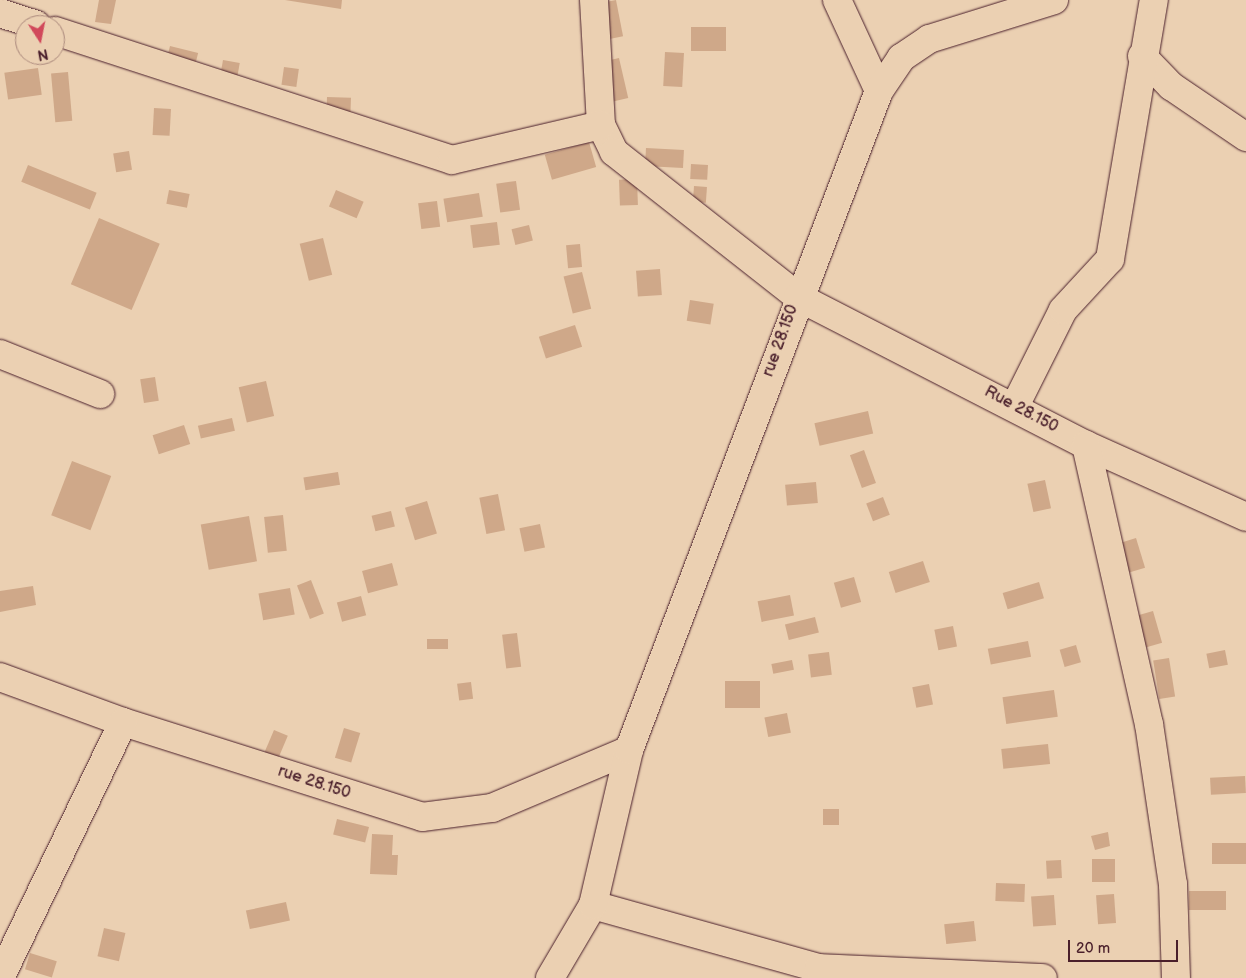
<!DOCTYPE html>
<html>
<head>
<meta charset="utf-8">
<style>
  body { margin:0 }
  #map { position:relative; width:1246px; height:978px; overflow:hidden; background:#ebd0b2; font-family:"Balsamiq Sans",sans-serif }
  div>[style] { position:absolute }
  .building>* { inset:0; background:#cfa889; transform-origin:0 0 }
  .roads { filter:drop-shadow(0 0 1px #4a1f2b) drop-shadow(0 0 1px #4a1f2b) }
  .minor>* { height:28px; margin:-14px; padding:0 14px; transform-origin:14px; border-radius:14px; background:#ebd0b2 }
  .tertiary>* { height:28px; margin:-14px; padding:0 14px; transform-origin:14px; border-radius:14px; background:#ebd0b2 }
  span { translate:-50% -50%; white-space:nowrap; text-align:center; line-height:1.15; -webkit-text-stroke:4.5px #ebd0b2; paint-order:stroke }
  .street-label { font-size:16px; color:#4a1f2b }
  .north { position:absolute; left:15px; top:15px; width:50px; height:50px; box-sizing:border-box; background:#ebd0b2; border:1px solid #ab897c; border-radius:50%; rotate:169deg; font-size:14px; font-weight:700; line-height:20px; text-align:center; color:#4a1f2b }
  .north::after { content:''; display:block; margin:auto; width:18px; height:22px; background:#d1495b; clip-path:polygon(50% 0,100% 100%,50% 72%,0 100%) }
  .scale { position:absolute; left:1068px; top:940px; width:110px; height:22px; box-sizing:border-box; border:2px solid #4a1f2b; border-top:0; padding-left:6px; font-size:15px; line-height:18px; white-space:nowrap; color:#4a1f2b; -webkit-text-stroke:4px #ebd0b2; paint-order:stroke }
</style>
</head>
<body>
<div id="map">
  <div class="building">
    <i style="clip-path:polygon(99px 0,116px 0,111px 24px,95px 22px)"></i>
    <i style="clip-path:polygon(285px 0,342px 0,341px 9px)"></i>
    <i style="left:616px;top:0;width:37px;height:19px;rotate:79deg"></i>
    <i style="left:691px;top:27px;width:35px;height:24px"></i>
    <i style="left:170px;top:46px;width:29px;height:23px;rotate:14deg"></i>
    <i style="left:665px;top:52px;width:19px;height:34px;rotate:3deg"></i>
    <i style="left:619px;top:58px;width:41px;height:20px;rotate:77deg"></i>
    <i style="left:223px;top:60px;width:17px;height:29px;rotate:10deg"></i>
    <i style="left:284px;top:67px;width:15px;height:18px;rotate:8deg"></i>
    <i style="left:38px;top:68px;width:27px;height:34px;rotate:82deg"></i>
    <i style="left:68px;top:72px;width:49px;height:17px;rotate:85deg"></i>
    <i style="left:327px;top:97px;width:24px;height:15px;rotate:2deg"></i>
    <i style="left:154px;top:108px;width:17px;height:27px;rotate:3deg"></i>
    <i style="left:589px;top:142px;width:26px;height:46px;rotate:74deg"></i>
    <i style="left:646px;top:148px;width:38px;height:18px;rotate:3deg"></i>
    <i style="left:129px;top:151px;width:19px;height:16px;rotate:81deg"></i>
    <i style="left:691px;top:164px;width:17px;height:15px;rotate:3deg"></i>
    <i style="left:28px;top:165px;width:74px;height:18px;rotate:22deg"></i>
    <i style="left:637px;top:179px;width:26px;height:18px;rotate:88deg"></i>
    <i style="left:516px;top:181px;width:29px;height:20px;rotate:82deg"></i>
    <i style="left:694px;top:186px;width:13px;height:16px;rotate:4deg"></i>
    <i style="left:169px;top:190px;width:21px;height:14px;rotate:11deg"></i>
    <i style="left:336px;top:190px;width:30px;height:18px;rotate:23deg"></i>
    <i style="left:479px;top:193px;width:24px;height:36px;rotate:81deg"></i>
    <i style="left:437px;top:201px;width:26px;height:19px;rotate:83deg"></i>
    <i style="left:99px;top:218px;width:66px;height:72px;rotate:23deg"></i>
    <i style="left:497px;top:222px;width:23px;height:27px;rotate:83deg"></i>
    <i style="left:529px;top:225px;width:16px;height:18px;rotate:76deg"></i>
    <i style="left:323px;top:238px;width:38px;height:24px;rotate:76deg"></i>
    <i style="left:580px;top:244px;width:23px;height:14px;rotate:85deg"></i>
    <i style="left:660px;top:269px;width:26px;height:24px;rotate:86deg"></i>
    <i style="left:582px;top:272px;width:38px;height:19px;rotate:76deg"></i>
    <i style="left:690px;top:300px;width:24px;height:21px;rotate:9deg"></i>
    <i style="left:575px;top:325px;width:23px;height:38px;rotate:72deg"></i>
    <i style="left:155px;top:377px;width:24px;height:15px;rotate:81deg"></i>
    <i style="left:266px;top:381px;width:36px;height:28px;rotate:77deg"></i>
    <i style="left:868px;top:411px;width:23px;height:55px;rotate:77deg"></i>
    <i style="left:232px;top:418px;width:13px;height:35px;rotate:77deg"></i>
    <i style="left:184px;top:425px;width:20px;height:33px;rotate:72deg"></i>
    <i style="left:864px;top:450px;width:35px;height:15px;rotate:70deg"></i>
    <i style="left:72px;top:461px;width:42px;height:58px;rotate:21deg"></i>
    <i style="left:338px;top:472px;width:13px;height:35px;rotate:81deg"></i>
    <i style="left:1045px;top:480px;width:29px;height:18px;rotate:78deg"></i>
    <i style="left:816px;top:482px;width:21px;height:31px;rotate:85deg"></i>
    <i style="left:498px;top:494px;width:37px;height:19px;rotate:79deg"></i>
    <i style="left:883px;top:497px;width:19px;height:18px;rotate:69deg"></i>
    <i style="left:427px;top:501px;width:34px;height:23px;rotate:73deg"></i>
    <i style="left:391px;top:511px;width:16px;height:20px;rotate:76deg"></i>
    <i style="left:283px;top:515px;width:36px;height:19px;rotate:84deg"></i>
    <i style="left:249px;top:516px;width:46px;height:49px;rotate:80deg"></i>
    <i style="left:540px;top:524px;width:24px;height:21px;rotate:78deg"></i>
    <i style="left:1136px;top:538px;width:31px;height:21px;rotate:73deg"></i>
    <i style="left:923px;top:561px;width:22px;height:36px;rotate:72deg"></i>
    <i style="left:392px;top:563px;width:23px;height:31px;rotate:75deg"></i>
    <i style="left:854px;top:577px;width:26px;height:21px;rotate:74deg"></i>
    <i style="left:311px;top:580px;width:36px;height:15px;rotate:69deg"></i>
    <i style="left:1039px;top:582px;width:17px;height:38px;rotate:73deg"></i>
    <i style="clip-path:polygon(33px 586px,36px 605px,0 612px,0 591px)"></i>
    <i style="left:290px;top:588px;width:27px;height:32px;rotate:80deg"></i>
    <i style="left:790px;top:595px;width:21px;height:33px;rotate:79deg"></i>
    <i style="left:361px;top:596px;width:20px;height:25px;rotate:75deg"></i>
    <i style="left:1153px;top:611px;width:33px;height:19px;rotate:74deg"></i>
    <i style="left:815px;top:617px;width:16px;height:31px;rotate:76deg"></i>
    <i style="left:953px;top:626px;width:21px;height:19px;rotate:79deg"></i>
    <i style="left:517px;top:633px;width:34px;height:15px;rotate:83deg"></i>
    <i style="left:448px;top:639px;width:10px;height:21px;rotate:90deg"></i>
    <i style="left:1028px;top:641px;width:16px;height:41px;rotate:79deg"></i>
    <i style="left:1076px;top:645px;width:18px;height:17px;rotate:74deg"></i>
    <i style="left:1225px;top:650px;width:15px;height:19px;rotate:79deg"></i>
    <i style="left:829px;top:652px;width:23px;height:21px;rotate:83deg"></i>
    <i style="left:1169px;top:658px;width:39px;height:16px;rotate:81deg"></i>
    <i style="left:792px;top:660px;width:10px;height:21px;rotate:79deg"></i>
    <i style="left:725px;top:681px;width:35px;height:27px"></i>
    <i style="left:471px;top:682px;width:17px;height:14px;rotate:83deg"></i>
    <i style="left:929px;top:684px;width:21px;height:17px;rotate:79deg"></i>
    <i style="left:1054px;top:690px;width:27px;height:52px;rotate:82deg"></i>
    <i style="left:787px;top:713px;width:20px;height:23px;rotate:79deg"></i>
    <i style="left:344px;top:728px;width:17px;height:31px;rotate:17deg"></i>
    <i style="left:274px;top:730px;width:15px;height:31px;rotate:23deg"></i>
    <i style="left:1048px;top:744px;width:20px;height:47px;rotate:84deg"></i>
    <i style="left:1245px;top:776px;width:17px;height:35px;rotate:87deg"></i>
    <i style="left:839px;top:809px;width:16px;height:16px;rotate:90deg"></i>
    <i style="left:337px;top:819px;width:33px;height:16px;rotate:14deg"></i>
    <i style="clip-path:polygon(1108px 832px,1110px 846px,1095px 850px,1091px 836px)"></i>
    <i style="clip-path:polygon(372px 834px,393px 835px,392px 855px,398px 855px,397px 875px,370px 874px)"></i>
    <i style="left:1246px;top:843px;width:21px;height:34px;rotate:90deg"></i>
    <i style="left:1115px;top:859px;width:23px;height:23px;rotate:90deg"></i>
    <i style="left:1061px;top:860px;width:18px;height:15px;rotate:87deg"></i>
    <i style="left:996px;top:883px;width:29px;height:18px;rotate:2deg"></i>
    <i style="left:1189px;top:891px;width:37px;height:19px"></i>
    <i style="left:1114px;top:894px;width:29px;height:18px;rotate:86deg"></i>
    <i style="left:1054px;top:895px;width:30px;height:23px;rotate:86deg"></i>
    <i style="left:286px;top:902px;width:19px;height:41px;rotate:78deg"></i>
    <i style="left:974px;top:921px;width:20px;height:30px;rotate:84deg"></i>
    <i style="left:104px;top:928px;width:22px;height:29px;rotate:13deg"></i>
    <i style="left:30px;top:953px;width:28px;height:17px;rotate:17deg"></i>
  </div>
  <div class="roads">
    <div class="minor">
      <i style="left:594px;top:0;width:125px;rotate:86.8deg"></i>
      <i style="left:601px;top:125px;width:30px;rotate:64deg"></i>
      <i style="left:614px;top:152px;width:234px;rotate:38.2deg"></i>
      <i style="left:798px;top:297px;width:324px;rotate:27.2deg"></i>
      <i style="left:1086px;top:445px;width:175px;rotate:24.2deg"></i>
      <i style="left:837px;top:0;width:100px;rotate:65.2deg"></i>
      <i style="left:0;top:13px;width:38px;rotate:18deg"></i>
      <i style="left:55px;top:31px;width:417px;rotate:18deg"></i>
      <i style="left:452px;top:160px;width:153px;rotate:-13.2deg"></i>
      <i style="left:1142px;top:56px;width:42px;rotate:46deg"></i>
      <i style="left:1171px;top:86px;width:91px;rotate:34.2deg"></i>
      <i style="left:0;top:354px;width:108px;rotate:21.8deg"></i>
      <i style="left:1015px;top:406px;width:107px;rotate:-63.4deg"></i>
      <i style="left:1063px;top:310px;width:69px;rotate:-47.3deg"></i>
      <i style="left:1110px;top:259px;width:263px;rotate:-80.4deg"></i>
      <i style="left:1086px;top:445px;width:286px;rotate:77.3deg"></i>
      <i style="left:1149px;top:724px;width:162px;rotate:81.5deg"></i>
      <i style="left:1173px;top:884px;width:94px;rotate:88.2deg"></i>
      <i style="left:0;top:677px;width:131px;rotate:20.1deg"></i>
      <i style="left:123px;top:722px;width:314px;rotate:17.6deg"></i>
      <i style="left:422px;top:817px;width:71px;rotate:-7.3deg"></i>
      <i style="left:492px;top:808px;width:149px;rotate:-22.9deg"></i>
      <i style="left:593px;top:905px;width:235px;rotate:15.6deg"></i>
      <i style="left:819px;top:968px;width:224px;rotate:2.6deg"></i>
      <i style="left:0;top:978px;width:284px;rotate:-64.3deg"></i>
    </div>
    <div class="tertiary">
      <i style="left:550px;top:978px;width:85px;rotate:-59.5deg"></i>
      <i style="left:593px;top:905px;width:159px;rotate:-76.9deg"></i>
      <i style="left:629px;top:750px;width:705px;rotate:-69.23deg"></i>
      <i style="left:879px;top:91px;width:40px;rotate:-56deg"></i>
      <i style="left:901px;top:58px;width:34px;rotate:-34deg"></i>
      <i style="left:929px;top:39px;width:131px;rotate:-17.3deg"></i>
    </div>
  </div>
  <div class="street-label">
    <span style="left:781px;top:341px;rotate:-70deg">rue 28.150</span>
    <span style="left:1021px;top:410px;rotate:28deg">Rue 28.150</span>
    <span style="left:314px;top:783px;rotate:18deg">rue 28.150</span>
  </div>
  <div class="north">N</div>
  <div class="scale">20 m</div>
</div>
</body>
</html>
